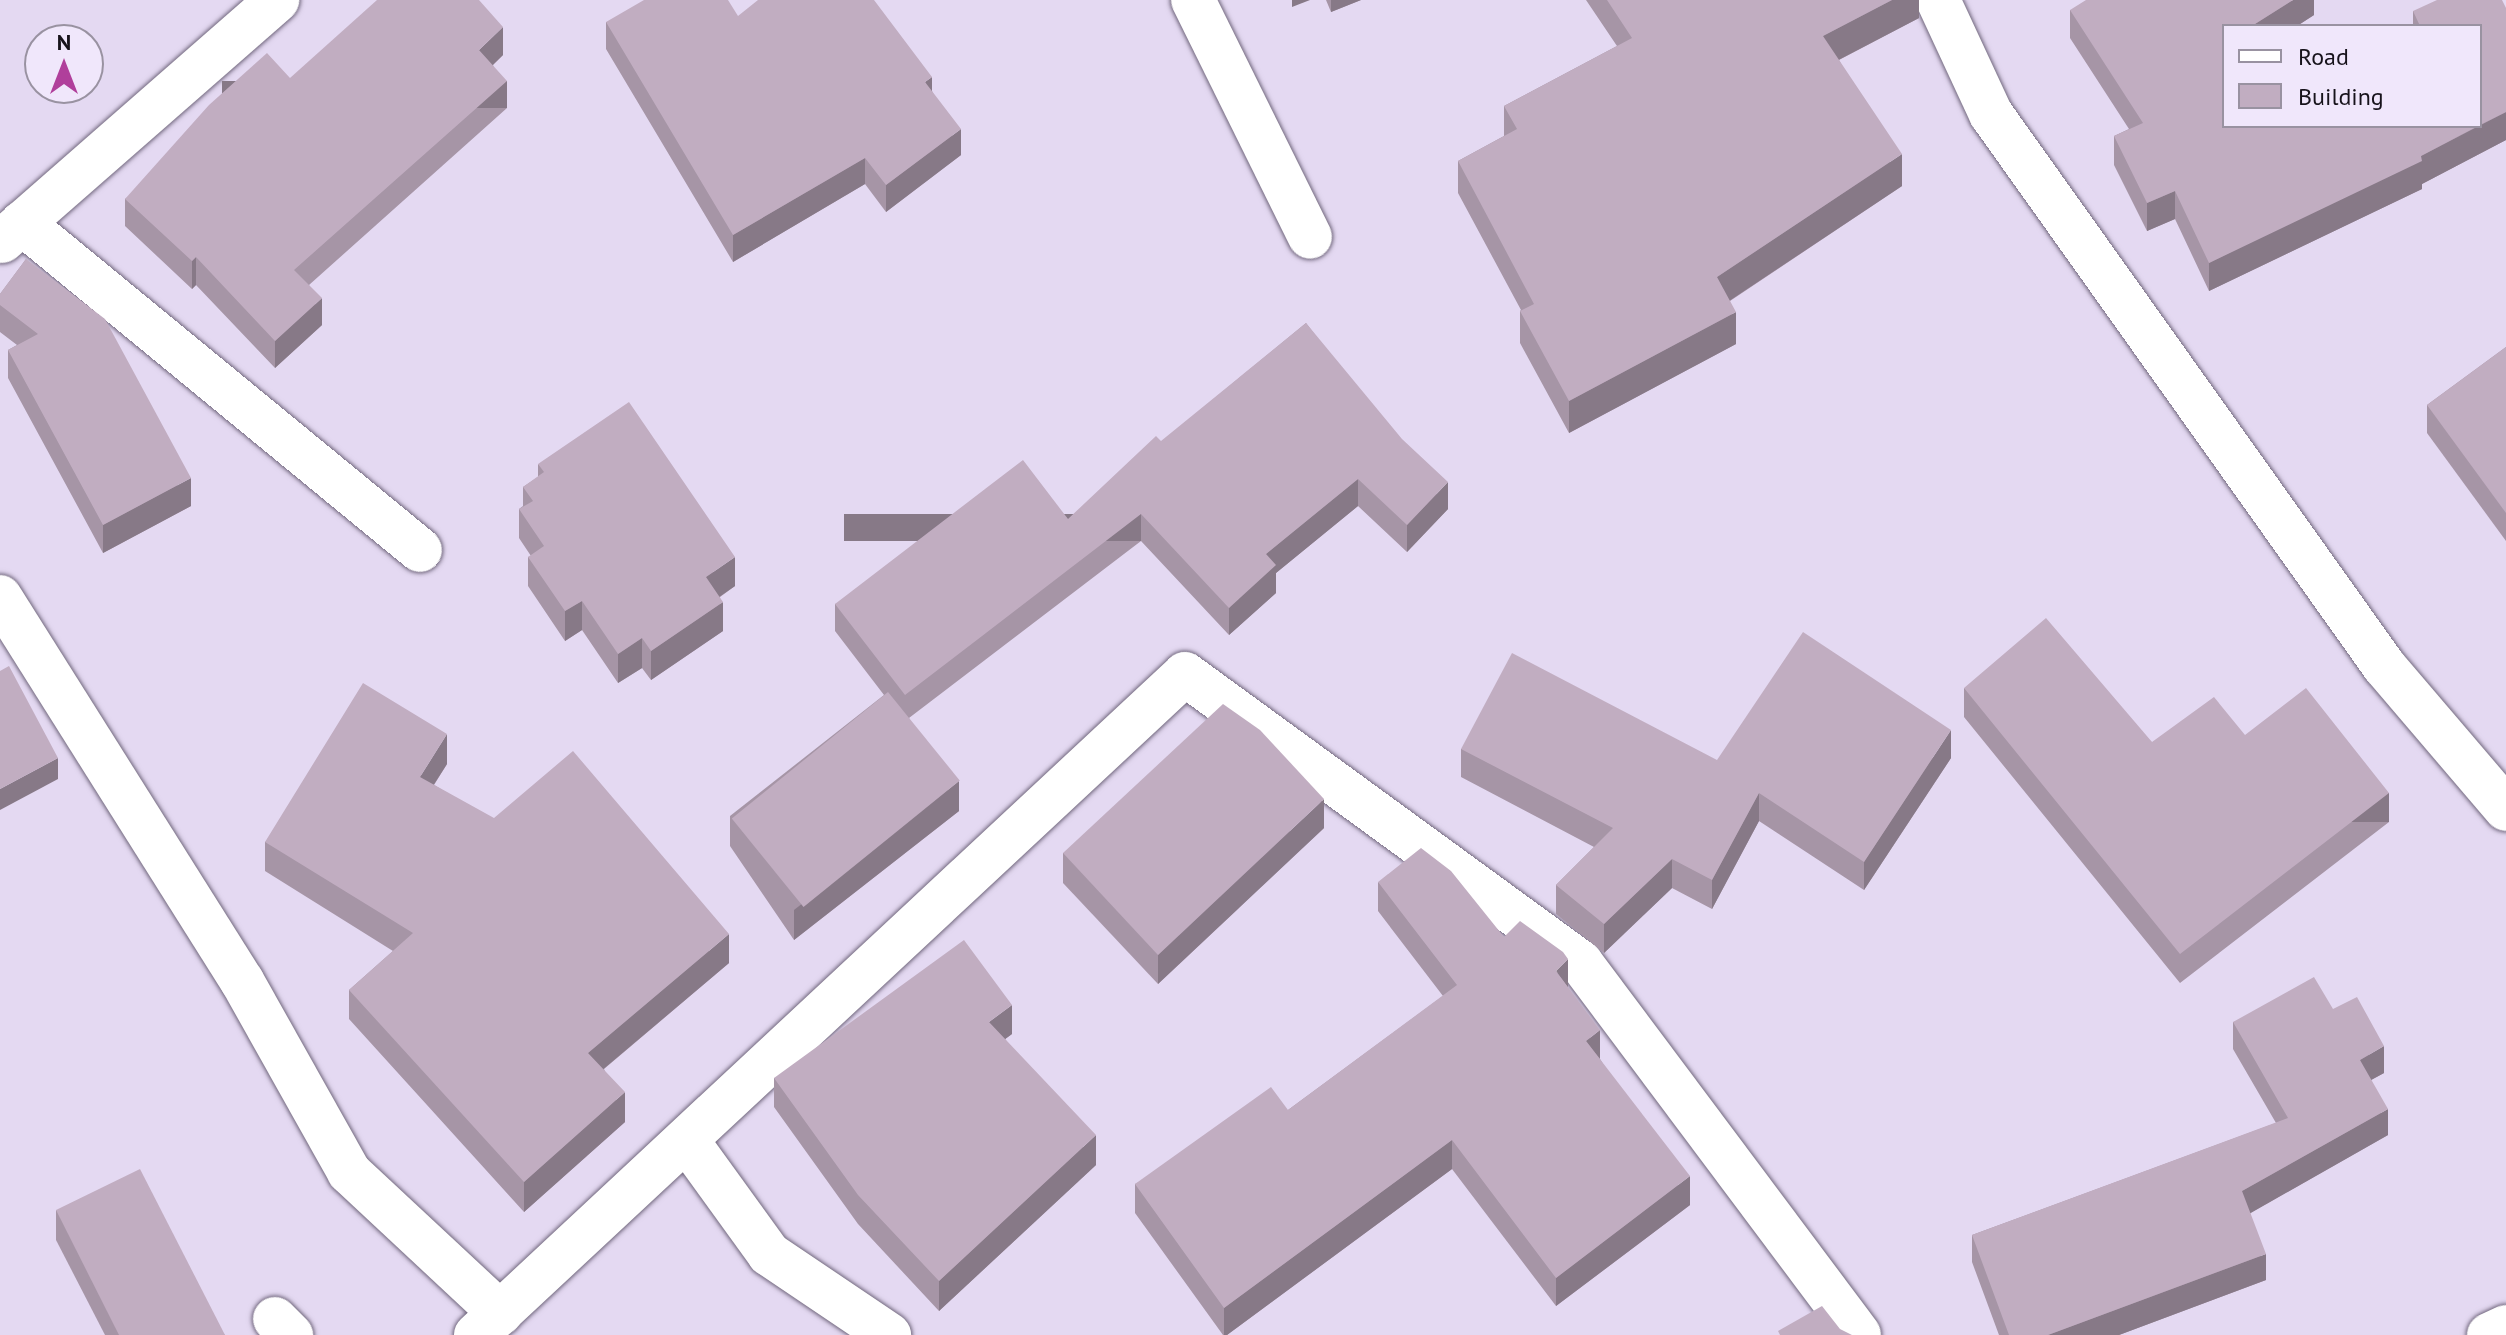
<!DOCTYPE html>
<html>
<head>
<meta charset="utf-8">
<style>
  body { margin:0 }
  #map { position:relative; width:2506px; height:1335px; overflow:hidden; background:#e4d9f2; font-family:"PT Sans",sans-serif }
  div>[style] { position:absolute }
  .roads { filter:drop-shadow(0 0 2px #71677d) drop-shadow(0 0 2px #71677d) }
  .minor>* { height:44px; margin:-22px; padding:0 22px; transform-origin:22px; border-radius:22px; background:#fff }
  .wall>* { inset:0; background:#a695a6 }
  .shaded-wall>* { inset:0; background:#877987; transform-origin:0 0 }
  .building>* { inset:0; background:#c1adc1; transform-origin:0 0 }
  span { translate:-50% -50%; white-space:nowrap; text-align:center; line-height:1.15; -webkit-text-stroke:7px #f0e7fb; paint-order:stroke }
  .legend { position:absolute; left:2222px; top:24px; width:260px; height:104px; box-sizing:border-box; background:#f0e7fb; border:2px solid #9992a1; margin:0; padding:10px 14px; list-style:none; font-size:24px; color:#17131b }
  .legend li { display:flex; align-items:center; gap:16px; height:40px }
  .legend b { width:40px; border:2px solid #9992a1 }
  .north { position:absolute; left:24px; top:24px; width:80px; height:80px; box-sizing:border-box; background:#f0e7fb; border:2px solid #9992a1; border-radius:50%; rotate:0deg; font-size:22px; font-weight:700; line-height:32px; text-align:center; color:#17131b }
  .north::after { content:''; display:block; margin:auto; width:28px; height:36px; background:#b03f9b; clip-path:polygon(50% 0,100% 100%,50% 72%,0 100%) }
</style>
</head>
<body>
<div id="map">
  <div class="roads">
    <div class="minor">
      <i style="left:1193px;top:0;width:264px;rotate:63.7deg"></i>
      <i style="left:1938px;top:0;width:126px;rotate:65.1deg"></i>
      <i style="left:1991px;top:114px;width:678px;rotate:54.55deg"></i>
      <i style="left:2384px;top:666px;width:188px;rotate:49.5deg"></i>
      <i style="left:22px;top:223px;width:515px;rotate:39.41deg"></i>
      <i style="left:2px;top:241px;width:366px;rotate:-41.2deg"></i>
      <i style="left:0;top:597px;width:454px;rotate:57.8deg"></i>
      <i style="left:242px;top:981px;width:219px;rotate:60.7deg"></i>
      <i style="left:349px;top:1172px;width:207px;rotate:43deg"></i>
      <i style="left:688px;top:1142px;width:138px;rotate:54.1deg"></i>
      <i style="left:769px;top:1254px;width:145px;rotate:34deg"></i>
      <i style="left:275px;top:1319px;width:23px;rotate:45deg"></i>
      <i style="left:476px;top:1335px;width:969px;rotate:-42.99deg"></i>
      <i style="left:1185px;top:674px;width:490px;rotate:36.1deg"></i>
      <i style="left:1581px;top:963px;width:464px;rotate:53.2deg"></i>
      <i style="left:2489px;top:1335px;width:19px;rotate:-25deg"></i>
    </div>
  </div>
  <div class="wall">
    <i style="clip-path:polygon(1326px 0,1361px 0,1331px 12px)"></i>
    <i style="clip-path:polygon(1586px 0,1919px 0,1919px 18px,1839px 60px,1902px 186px,1730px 301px,1736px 344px,1569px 433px,1520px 343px,1520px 311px,1521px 310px,1458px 193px,1458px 161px,1504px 136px,1504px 106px,1617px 46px)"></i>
    <i style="clip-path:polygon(2314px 0,2314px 15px,2297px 26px,2224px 26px,2224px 126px,2480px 126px,2480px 26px,2413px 26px,2413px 11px,2506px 8px,2506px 140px,2422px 184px,2422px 189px,2209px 291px,2175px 219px,2147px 231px,2114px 165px,2114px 136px,2129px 129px,2070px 38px,2070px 10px)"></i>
    <i style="clip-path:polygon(738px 16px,932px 91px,961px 155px,886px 212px,865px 184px,733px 262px,606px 49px,606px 22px)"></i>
    <i style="clip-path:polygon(503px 55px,493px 65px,507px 108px,309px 285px,322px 325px,275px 368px,196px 285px,192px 289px,125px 226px,125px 199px,290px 78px)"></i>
    <i style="clip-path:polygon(26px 259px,191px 506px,103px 553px,8px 378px,8px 350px,17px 345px,0 332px,0 294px)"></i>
    <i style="clip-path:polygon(1306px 323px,1448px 509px,1407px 552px,1358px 506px,1276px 573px,1276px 593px,1229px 635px,1141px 541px,909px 718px,959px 811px,794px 940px,730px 846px,730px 816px,884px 695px,835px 631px,835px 604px,1068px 519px)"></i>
    <i style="clip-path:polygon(2506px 347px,2506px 541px,2427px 433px,2427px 405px)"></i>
    <i style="clip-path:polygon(538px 464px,735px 586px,720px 597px,723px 631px,651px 680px,642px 668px,618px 683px,582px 630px,565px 641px,528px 586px,528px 557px,531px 556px,519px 538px,519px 509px,523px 506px,523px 487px,538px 477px)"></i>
    <i style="clip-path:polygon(1964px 688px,2152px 742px,2245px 735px,2389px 822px,2180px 983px,1964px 717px)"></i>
    <i style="clip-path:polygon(1461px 749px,1717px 760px,1951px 758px,1864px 890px,1759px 821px,1712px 909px,1672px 888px,1604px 953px,1556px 914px,1556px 885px,1594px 847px,1461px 777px)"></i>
    <i style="clip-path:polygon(447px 764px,434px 785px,729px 963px,604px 1069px,625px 1122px,524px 1212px,349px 1019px,349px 990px,393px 951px,265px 871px,265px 842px)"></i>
    <i style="clip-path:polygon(1324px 828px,1158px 984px,1063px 883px,1063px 853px)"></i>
    <i style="clip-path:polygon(1378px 882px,1504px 937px,1568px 988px,1600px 1059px,1690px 1205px,1556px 1306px,1452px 1169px,1227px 1335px,1223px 1335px,1135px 1213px,1135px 1184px,1288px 1110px,1443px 996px,1378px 911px)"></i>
    <i style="clip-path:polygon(2333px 1009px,2384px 1073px,2371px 1080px,2388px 1135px,2250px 1213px,2266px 1280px,2119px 1335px,1999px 1335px,1972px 1262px,1972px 1235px,2276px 1123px,2233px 1049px,2233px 1022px)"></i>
    <i style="clip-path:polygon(1012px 1034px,1005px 1039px,1096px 1165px,939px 1311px,858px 1224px,774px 1107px,774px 1078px)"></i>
    <i style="clip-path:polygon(56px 1210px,225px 1335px,105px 1335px,56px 1240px)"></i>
  </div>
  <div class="shaded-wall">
    <i style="clip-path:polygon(1292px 0,1310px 0,1292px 7px)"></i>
    <i style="clip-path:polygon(1331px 0,1361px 0,1331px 12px)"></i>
    <i style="clip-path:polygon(1892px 0,1919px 0,1919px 18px,1823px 68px,1823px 36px)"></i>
    <i style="clip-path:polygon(2293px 0,2314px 0,2314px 15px,2297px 26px,2255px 26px,2255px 24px)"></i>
    <i style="clip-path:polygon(503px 27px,503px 55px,479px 78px,479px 50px)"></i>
    <i style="clip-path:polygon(932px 77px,932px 103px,925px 82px)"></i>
    <i style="left:507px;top:81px;width:27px;height:285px;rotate:90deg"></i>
    <i style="clip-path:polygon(2506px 112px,2506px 140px,2422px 184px,2422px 189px,2209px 291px,2209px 263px,2421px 156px)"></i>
    <i style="clip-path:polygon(961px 129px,961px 155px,886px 212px,886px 185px)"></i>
    <i style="clip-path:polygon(1902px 154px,1902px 186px,1717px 309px,1717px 277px)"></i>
    <i style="clip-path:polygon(865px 158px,865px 184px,733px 262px,733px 235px)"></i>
    <i style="clip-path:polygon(2175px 191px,2175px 219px,2147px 231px,2147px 203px)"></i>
    <i style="clip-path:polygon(196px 257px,196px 285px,192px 289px,192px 261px)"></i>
    <i style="clip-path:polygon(322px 298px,322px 325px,275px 368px,275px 341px)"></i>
    <i style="clip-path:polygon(1736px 312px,1736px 344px,1569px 433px,1569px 401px)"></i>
    <i style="clip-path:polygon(191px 478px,191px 506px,103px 553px,103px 525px)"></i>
    <i style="clip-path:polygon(1358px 479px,1358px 506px,1276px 573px,1276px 593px,1229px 635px,1229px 608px,1266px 554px)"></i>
    <i style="clip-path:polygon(1448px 482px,1448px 509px,1407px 552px,1407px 525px)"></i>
    <i style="left:1141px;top:514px;width:27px;height:297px;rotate:90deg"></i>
    <i style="clip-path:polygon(735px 557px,735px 586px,706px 606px,706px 577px)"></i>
    <i style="clip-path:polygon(582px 601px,582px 630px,565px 641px,565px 611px)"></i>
    <i style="clip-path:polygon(723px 602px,723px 631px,651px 680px,651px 651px)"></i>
    <i style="clip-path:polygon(642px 638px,642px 668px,618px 683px,618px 654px)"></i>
    <i style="clip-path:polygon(1951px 730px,1951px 758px,1864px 890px,1864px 862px)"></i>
    <i style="clip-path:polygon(447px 734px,447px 764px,420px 806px,420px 777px)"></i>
    <i style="clip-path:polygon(58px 758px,58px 779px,0 810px,0 789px)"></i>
    <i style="clip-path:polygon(959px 781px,959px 811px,794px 940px,794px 910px)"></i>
    <i style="clip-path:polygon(1759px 793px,1759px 821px,1712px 909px,1712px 880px)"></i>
    <i style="left:2389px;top:793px;width:29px;height:264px;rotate:90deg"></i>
    <i style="clip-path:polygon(1324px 799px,1324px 828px,1158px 984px,1158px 955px)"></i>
    <i style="clip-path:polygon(1672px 859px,1672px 888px,1604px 953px,1604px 924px)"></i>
    <i style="clip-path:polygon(729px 934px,729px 963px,588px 1082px,588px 1053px)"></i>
    <i style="clip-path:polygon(1568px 959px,1568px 988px,1556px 971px)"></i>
    <i style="clip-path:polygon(1012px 1005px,1012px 1034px,989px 1051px,989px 1022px)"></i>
    <i style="clip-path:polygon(1600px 1030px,1600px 1059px,1586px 1041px)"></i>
    <i style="clip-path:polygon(2384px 1046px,2384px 1073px,2360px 1086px,2360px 1060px)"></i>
    <i style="clip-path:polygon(625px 1092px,625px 1122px,524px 1212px,524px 1182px)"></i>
    <i style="clip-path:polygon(2388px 1109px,2388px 1135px,2242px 1218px,2242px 1191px)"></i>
    <i style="clip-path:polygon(1096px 1135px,1096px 1165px,939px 1311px,939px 1281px)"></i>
    <i style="clip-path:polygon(1452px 1140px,1452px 1169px,1227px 1335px,1224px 1335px,1224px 1308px)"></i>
    <i style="clip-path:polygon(1690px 1176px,1690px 1205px,1556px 1306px,1556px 1278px)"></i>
    <i style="clip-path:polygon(2266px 1254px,2266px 1280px,2119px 1335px,2048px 1335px)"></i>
  </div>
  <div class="building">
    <i style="clip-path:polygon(377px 0,479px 0,503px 27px,479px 50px,507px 81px,294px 270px,322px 298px,275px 341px,196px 257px,192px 261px,125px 199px,209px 105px,267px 53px,290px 78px)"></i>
    <i style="clip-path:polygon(644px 0,728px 0,738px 16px,758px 0,874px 0,932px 77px,925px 82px,961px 129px,886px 185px,865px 158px,733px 235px,606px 22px)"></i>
    <i style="clip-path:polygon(1607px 0,1892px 0,1823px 36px,1902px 154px,1717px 277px,1736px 312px,1569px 401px,1520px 311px,1534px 304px,1458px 161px,1517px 129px,1504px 106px,1632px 38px)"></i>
    <i style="clip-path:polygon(2086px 0,2293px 0,2255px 24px,2256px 26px,2224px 26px,2224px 126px,2478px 126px,2421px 156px,2422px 161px,2209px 263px,2175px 191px,2147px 203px,2114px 136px,2143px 123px,2070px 10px)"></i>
    <i style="clip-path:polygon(2437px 0,2502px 0,2506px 8px,2506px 112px,2480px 125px,2480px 26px,2420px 26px,2413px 11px)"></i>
    <i style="clip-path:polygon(26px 259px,105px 319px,191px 478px,103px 525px,8px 350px,38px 334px,0 305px,0 294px)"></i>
    <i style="clip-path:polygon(1306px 323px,1402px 439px,1448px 482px,1407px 525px,1358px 479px,1266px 554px,1276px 565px,1229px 608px,1141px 514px,905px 695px,835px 604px,1023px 460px,1068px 519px,1156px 436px,1161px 441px)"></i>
    <i style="clip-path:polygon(2506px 347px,2506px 513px,2427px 405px)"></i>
    <i style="clip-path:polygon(629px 402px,735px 557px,706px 577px,723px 602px,651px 651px,642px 638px,618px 654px,582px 601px,565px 611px,528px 557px,544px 546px,519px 509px,533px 501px,523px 487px,544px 472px,538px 464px)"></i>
    <i style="clip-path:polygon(2046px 618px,2152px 742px,2214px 697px,2245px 735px,2306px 688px,2389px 793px,2180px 954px,1964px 688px)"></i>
    <i style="clip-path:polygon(1803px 632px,1951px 730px,1864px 862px,1759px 793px,1712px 880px,1672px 859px,1604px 924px,1556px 885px,1613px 828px,1461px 749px,1512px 653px,1717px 760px)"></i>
    <i style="clip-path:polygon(9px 666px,58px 758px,0 789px,0 671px)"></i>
    <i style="clip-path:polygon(363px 683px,447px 734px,420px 777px,494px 818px,573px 751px,729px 934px,588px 1053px,625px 1092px,524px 1182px,349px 990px,413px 933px,265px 842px)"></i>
    <i style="left:888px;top:692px;width:114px;height:201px;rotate:51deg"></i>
    <i style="clip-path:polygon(1223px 704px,1260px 730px,1324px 799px,1158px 955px,1063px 853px)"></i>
    <i style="clip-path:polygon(1421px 848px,1451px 871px,1504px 937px,1520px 921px,1563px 952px,1568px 959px,1556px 971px,1600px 1030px,1586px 1041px,1690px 1176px,1556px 1278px,1452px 1140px,1224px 1308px,1135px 1184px,1271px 1087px,1288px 1110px,1457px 985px,1378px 882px)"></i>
    <i style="clip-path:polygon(964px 940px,1012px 1005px,989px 1022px,1096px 1135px,939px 1281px,858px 1195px,774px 1078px)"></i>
    <i style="clip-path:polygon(2314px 977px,2333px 1009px,2357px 997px,2384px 1046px,2360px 1060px,2388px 1109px,2242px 1191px,2266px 1254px,2048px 1335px,2009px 1335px,1972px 1235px,2288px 1118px,2233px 1022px)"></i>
    <i style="clip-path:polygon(140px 1169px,225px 1335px,119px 1335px,56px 1210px)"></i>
    <i style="clip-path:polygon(1822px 1306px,1840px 1329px,1852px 1335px,1780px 1335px,1778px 1331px)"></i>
  </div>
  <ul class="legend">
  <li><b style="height:10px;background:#fff"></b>Road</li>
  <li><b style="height:22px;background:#c1adc1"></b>Building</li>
  </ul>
  <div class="north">N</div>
</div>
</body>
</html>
